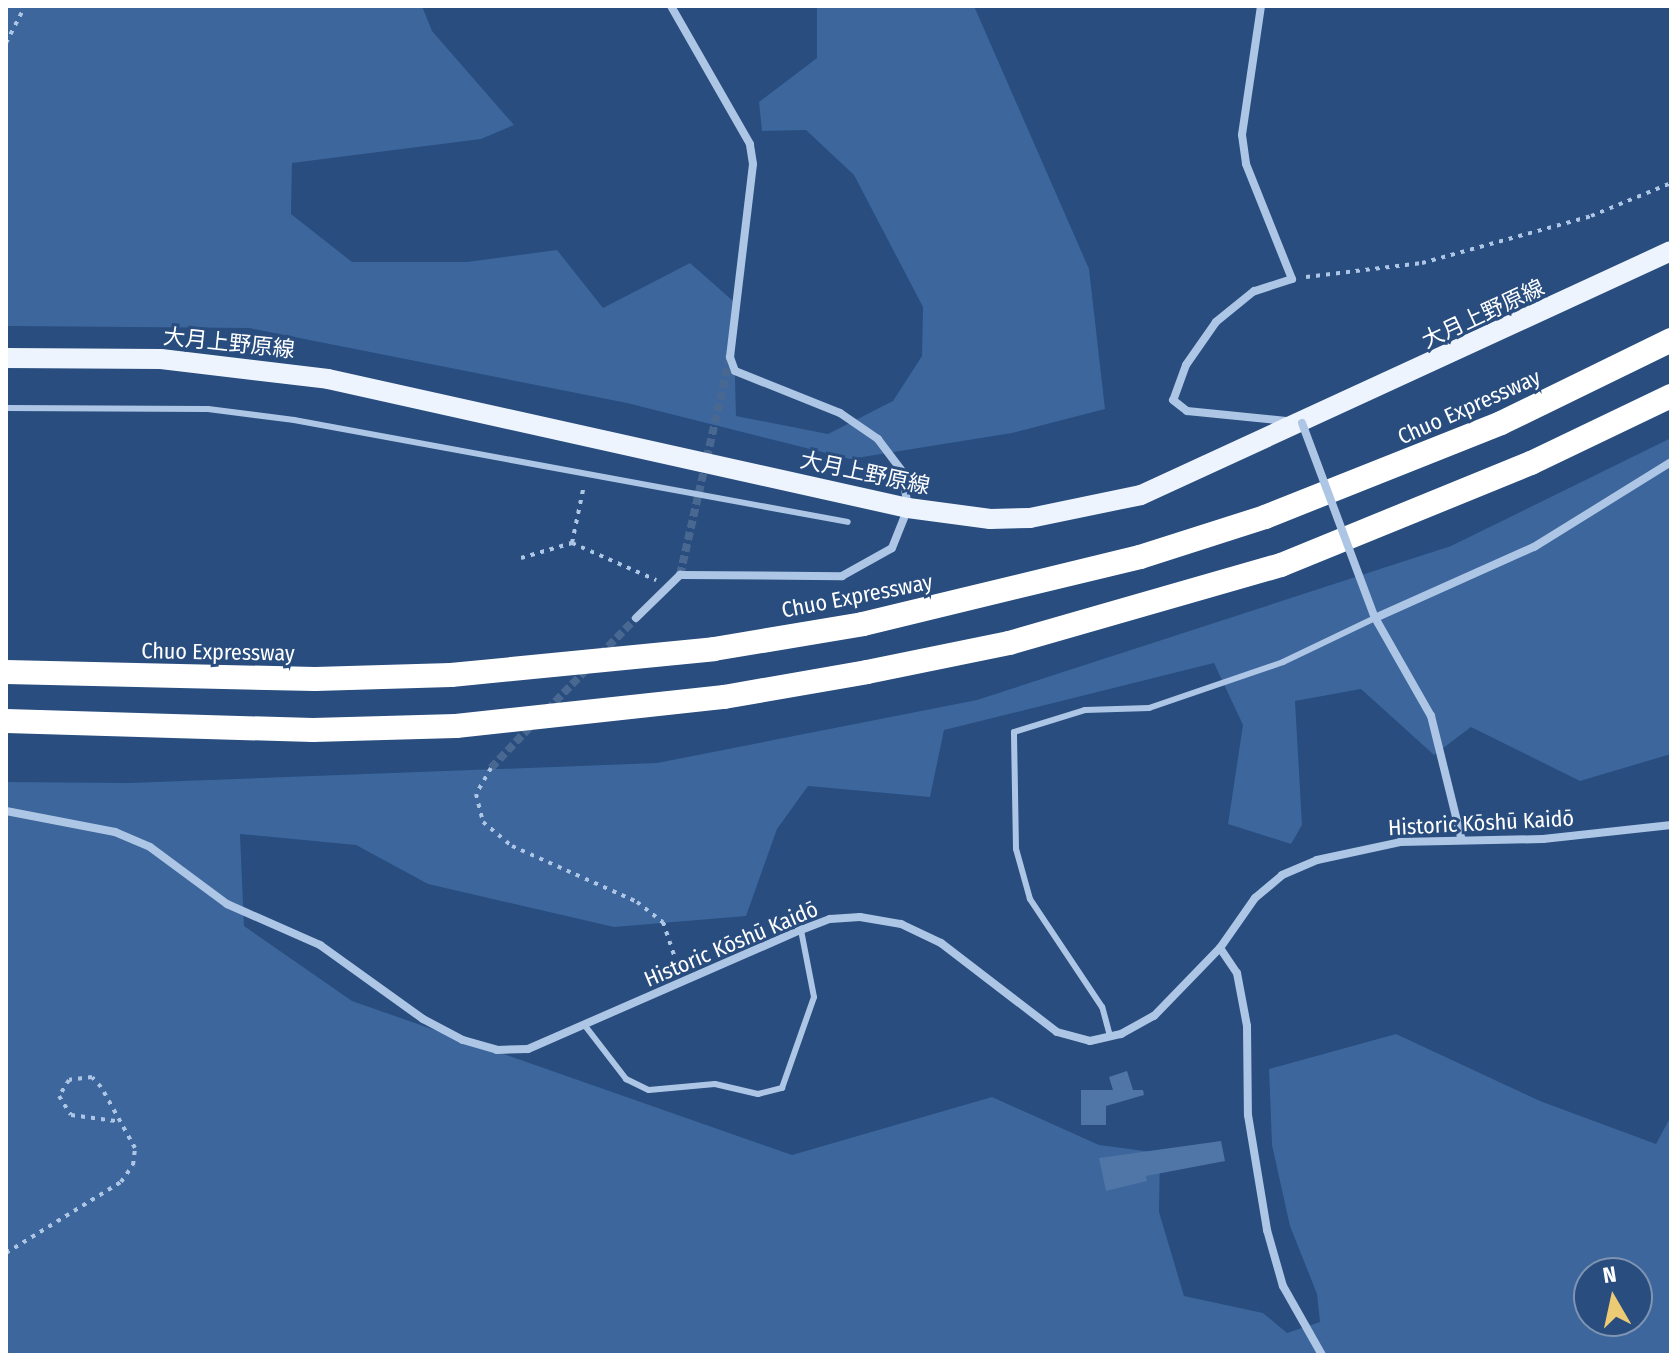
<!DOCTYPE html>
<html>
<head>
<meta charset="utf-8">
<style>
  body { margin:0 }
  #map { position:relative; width:1677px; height:1361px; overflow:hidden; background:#284d7e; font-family:"Fira Sans Condensed","Noto Sans JP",sans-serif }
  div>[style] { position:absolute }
  .green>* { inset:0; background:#3c669c }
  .building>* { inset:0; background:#5076a7 }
  .street-tunnel>* { height:8px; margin-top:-4px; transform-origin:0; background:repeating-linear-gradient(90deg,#486891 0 8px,transparent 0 12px) }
  .path>* { height:4px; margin-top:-2px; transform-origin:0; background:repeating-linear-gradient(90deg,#aec6e5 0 4px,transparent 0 10px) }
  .lane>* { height:6px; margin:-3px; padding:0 3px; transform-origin:3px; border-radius:3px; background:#aec6e5 }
  .street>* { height:8px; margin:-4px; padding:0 4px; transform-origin:4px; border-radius:4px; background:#aec6e5 }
  .primary>* { height:20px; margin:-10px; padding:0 10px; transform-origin:10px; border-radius:10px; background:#eef4fd }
  .highway>* { height:24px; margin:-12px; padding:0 12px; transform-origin:12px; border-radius:12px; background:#fff }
  .street-bridge>* { height:8px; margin:-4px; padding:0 4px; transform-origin:4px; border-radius:4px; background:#aec6e5 }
  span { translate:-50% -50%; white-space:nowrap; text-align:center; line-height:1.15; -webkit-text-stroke:6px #284d7e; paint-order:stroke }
  .street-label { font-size:22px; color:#fff }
  .frame { position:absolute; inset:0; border:8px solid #fff; pointer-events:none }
  .north { position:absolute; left:1573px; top:1257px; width:80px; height:80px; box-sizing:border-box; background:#284d7e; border:2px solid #7e94b2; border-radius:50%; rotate:351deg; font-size:22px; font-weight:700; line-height:32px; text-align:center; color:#fff }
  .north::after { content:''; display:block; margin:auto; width:28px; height:36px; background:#edcb74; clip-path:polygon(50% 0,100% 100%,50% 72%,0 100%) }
</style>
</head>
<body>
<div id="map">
  <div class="green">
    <i style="clip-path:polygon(6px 6px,422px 6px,432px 31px,514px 125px,481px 139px,292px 163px,291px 214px,352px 262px,467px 262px,557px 250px,603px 308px,690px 263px,733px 301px,736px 416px,828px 434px,893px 401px,922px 356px,923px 307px,854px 175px,806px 130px,762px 131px,759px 102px,817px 58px,817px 6px,974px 6px,1089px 269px,1105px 409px,1012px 433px,850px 459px,627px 403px,249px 328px,6px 326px)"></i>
    <i style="clip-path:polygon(evenodd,1671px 438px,1671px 754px,1580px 781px,1471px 727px,1434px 755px,1361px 689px,1295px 701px,1302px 825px,1291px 844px,1228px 824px,1243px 725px,1214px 663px,944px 730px,930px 797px,808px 786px,777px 829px,746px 916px,614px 927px,428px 884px,356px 845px,240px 834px,244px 926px,352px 1001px,792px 1155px,992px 1097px,1099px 1145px,1160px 1153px,1159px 1212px,1184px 1296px,1263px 1313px,1287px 1333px,1320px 1322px,1317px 1294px,1290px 1226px,1272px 1145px,1269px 1069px,1396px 1034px,1540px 1101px,1656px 1144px,1671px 1116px,1671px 1355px,6px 1355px,6px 782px,129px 783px,657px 763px,977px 700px,1451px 546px,1671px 438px,1589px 1273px,1637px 1273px,1637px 1321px,1589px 1321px,1589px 1273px)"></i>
  </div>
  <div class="building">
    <i style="clip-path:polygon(1127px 1071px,1133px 1090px,1143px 1090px,1144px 1095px,1106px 1106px,1106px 1125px,1081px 1125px,1081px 1090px,1113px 1090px,1109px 1077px)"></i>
    <i style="clip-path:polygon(1221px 1141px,1225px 1161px,1146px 1176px,1147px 1181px,1106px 1191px,1099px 1158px)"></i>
  </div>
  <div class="street-tunnel">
    <i style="left:680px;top:575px;width:224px;rotate:-77.1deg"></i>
    <i style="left:600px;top:655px;width:52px;rotate:-45.8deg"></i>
    <i style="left:547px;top:710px;width:59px;rotate:-45.7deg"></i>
    <i style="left:491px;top:768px;width:59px;rotate:-46.4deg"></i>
  </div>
  <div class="path">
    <i style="left:6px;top:43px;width:42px;rotate:-62.8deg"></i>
    <i style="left:1306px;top:277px;width:117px;rotate:-6.9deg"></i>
    <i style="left:1422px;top:263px;width:175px;rotate:-15.5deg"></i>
    <i style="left:1591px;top:216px;width:87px;rotate:-22.4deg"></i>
    <i style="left:572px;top:543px;width:92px;rotate:23.8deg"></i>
    <i style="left:521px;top:558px;width:53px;rotate:-16.4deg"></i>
    <i style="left:572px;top:543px;width:59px;rotate:-78.3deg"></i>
    <i style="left:491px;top:768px;width:30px;rotate:120deg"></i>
    <i style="left:476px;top:794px;width:29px;rotate:76deg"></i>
    <i style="left:483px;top:822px;width:38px;rotate:40deg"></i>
    <i style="left:512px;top:846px;width:137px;rotate:24.1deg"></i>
    <i style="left:637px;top:902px;width:33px;rotate:38deg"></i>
    <i style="left:663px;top:922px;width:47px;rotate:71.6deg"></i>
    <i style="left:6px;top:1253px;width:135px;rotate:-31.7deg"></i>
    <i style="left:121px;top:1182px;width:21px;rotate:-55deg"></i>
    <i style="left:133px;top:1165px;width:17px;rotate:-83deg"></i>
    <i style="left:135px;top:1148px;width:70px;rotate:-119.1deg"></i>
    <i style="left:101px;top:1087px;width:13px;rotate:-132deg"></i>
    <i style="left:92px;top:1077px;width:23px;rotate:173deg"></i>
    <i style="left:69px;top:1080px;width:19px;rotate:122deg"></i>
    <i style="left:59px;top:1096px;width:22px;rotate:58deg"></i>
    <i style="left:71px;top:1115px;width:45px;rotate:7.6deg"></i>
  </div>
  <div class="lane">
    <i style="left:6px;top:408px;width:202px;rotate:0.3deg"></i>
    <i style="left:208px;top:409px;width:87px;rotate:7.3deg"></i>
    <i style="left:294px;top:420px;width:563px;rotate:10.43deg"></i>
    <i style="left:586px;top:1027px;width:66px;rotate:52.4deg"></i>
    <i style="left:626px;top:1079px;width:25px;rotate:26deg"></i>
    <i style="left:649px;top:1090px;width:66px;rotate:-5.2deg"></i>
    <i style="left:715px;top:1084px;width:44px;rotate:13.1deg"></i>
    <i style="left:758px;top:1094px;width:25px;rotate:-14deg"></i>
    <i style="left:782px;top:1088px;width:96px;rotate:-70.6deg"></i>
    <i style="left:814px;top:997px;width:68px;rotate:-101deg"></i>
    <i style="left:1110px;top:1036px;width:30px;rotate:-105deg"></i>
    <i style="left:1102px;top:1007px;width:130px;rotate:-123.7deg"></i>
    <i style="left:1030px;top:899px;width:52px;rotate:-105.6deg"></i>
    <i style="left:1016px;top:849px;width:117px;rotate:-91deg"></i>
    <i style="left:1014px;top:732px;width:74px;rotate:-17.2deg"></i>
    <i style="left:1085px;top:710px;width:64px;rotate:-1.8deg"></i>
    <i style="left:1149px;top:708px;width:142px;rotate:-18.9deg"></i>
    <i style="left:1283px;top:662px;width:102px;rotate:-25.6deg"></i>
  </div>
  <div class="street">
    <i style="left:1261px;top:6px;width:130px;rotate:98.4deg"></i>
    <i style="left:1242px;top:135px;width:29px;rotate:82deg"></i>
    <i style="left:1246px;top:164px;width:124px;rotate:68.2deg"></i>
    <i style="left:1292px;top:279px;width:40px;rotate:162deg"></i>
    <i style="left:1254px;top:291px;width:49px;rotate:140.8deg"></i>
    <i style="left:1216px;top:322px;width:52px;rotate:124.9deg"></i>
    <i style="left:1186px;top:365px;width:37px;rotate:110deg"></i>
    <i style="left:1173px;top:400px;width:18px;rotate:38deg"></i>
    <i style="left:1187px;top:411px;width:100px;rotate:5.7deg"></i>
    <i style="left:636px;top:618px;width:62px;rotate:-44.3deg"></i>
    <i style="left:680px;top:575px;width:162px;rotate:0.4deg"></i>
    <i style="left:842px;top:576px;width:57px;rotate:-29.2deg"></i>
    <i style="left:892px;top:548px;width:43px;rotate:-68.2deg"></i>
    <i style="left:908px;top:508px;width:37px;rotate:-99deg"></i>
    <i style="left:902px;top:471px;width:40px;rotate:-127deg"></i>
    <i style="left:878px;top:439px;width:46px;rotate:-145.6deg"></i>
    <i style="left:840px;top:413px;width:113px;rotate:-158.2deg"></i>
    <i style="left:735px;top:371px;width:15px;rotate:-110deg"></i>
    <i style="left:730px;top:357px;width:194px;rotate:-83.2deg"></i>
    <i style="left:753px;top:164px;width:20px;rotate:-99deg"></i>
    <i style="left:750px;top:144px;width:159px;rotate:-119.8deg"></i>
    <i style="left:6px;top:811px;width:111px;rotate:10.9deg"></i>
    <i style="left:115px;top:832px;width:38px;rotate:23deg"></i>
    <i style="left:150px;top:847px;width:96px;rotate:36.5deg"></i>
    <i style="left:227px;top:904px;width:102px;rotate:23.8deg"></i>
    <i style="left:320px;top:945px;width:127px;rotate:35.7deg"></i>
    <i style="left:423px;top:1019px;width:45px;rotate:27.7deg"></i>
    <i style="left:463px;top:1040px;width:35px;rotate:16deg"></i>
    <i style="left:497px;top:1050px;width:31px;rotate:-2deg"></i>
    <i style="left:528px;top:1049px;width:298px;rotate:-23.6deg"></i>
    <i style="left:801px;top:930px;width:31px;rotate:-21deg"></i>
    <i style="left:830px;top:919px;width:30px;rotate:-4deg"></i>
    <i style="left:860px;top:917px;width:42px;rotate:9.7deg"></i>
    <i style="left:901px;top:924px;width:44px;rotate:25.4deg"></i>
    <i style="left:941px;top:943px;width:146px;rotate:37.5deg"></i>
    <i style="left:1057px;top:1032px;width:34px;rotate:15deg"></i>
    <i style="left:1090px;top:1041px;width:32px;rotate:-13deg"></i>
    <i style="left:1121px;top:1034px;width:38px;rotate:-29deg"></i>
    <i style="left:1154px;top:1016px;width:95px;rotate:-45.9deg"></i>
    <i style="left:1220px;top:948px;width:61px;rotate:-55deg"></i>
    <i style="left:1255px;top:898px;width:35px;rotate:-40deg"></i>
    <i style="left:1282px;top:875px;width:38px;rotate:-23deg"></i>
    <i style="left:1317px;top:860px;width:85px;rotate:-12.2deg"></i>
    <i style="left:1400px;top:842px;width:143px;rotate:-1.2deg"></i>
    <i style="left:1543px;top:839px;width:129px;rotate:-6.2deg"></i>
    <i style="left:1461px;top:837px;width:125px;rotate:-103.9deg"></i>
    <i style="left:1431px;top:716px;width:113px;rotate:-119.7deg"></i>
    <i style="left:1375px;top:618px;width:174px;rotate:-24.1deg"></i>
    <i style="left:1534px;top:547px;width:161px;rotate:-31.8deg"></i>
    <i style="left:1220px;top:948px;width:30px;rotate:56deg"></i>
    <i style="left:1237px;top:973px;width:54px;rotate:79.3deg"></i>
    <i style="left:1247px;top:1026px;width:89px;rotate:89.4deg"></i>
    <i style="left:1248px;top:1115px;width:117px;rotate:80.6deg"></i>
    <i style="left:1267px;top:1230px;width:58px;rotate:74.1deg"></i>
    <i style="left:1283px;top:1286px;width:79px;rotate:60.5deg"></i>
  </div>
  <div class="primary">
    <i style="left:6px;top:358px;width:155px;rotate:0.4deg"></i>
    <i style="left:161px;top:359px;width:168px;rotate:6.8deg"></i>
    <i style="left:328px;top:379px;width:594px;rotate:12.54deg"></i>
    <i style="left:908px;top:508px;width:83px;rotate:7.6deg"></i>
    <i style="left:990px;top:519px;width:40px;rotate:-1.4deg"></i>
    <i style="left:1030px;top:518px;width:113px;rotate:-11.7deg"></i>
    <i style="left:1141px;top:495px;width:583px;rotate:-24.72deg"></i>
  </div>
  <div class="highway">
    <i style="left:6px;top:672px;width:309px;rotate:1.3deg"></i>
    <i style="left:315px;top:679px;width:136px;rotate:-1.7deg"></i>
    <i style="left:451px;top:675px;width:264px;rotate:-5.6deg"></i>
    <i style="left:714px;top:649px;width:151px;rotate:-9.5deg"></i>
    <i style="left:863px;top:624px;width:285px;rotate:-13.6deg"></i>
    <i style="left:1140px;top:557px;width:131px;rotate:-17.7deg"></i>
    <i style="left:1265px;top:517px;width:254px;rotate:-21.7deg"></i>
    <i style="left:1501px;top:423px;width:189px;rotate:-26deg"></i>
    <i style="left:6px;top:721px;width:307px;rotate:1.7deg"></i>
    <i style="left:313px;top:730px;width:143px;rotate:-1.6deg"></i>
    <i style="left:456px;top:726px;width:270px;rotate:-6.2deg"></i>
    <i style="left:724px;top:697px;width:145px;rotate:-9.9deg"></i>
    <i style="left:867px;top:672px;width:145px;rotate:-11.5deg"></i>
    <i style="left:1009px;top:643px;width:283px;rotate:-16deg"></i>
    <i style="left:1281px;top:565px;width:270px;rotate:-22.2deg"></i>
    <i style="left:1531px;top:463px;width:155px;rotate:-25.6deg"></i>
  </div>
  <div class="street-bridge">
    <i style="left:1302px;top:423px;width:208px;rotate:69.5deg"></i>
  </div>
  <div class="street-label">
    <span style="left:1483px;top:314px;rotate:-25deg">大月上野原線</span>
    <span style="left:229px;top:343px;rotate:6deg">大月上野原線</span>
    <span style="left:1469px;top:407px;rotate:-24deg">Chuo Expressway</span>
    <span style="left:865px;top:473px;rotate:12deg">大月上野原線</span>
    <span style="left:857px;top:596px;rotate:-11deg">Chuo Expressway</span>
    <span style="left:218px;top:652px;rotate:1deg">Chuo Expressway</span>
    <span style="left:1481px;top:823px;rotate:-3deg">Historic Kōshū Kaidō</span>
    <span style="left:731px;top:944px;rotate:-23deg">Historic Kōshū Kaidō</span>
  </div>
  <div class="frame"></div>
  <div class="north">N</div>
</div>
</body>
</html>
